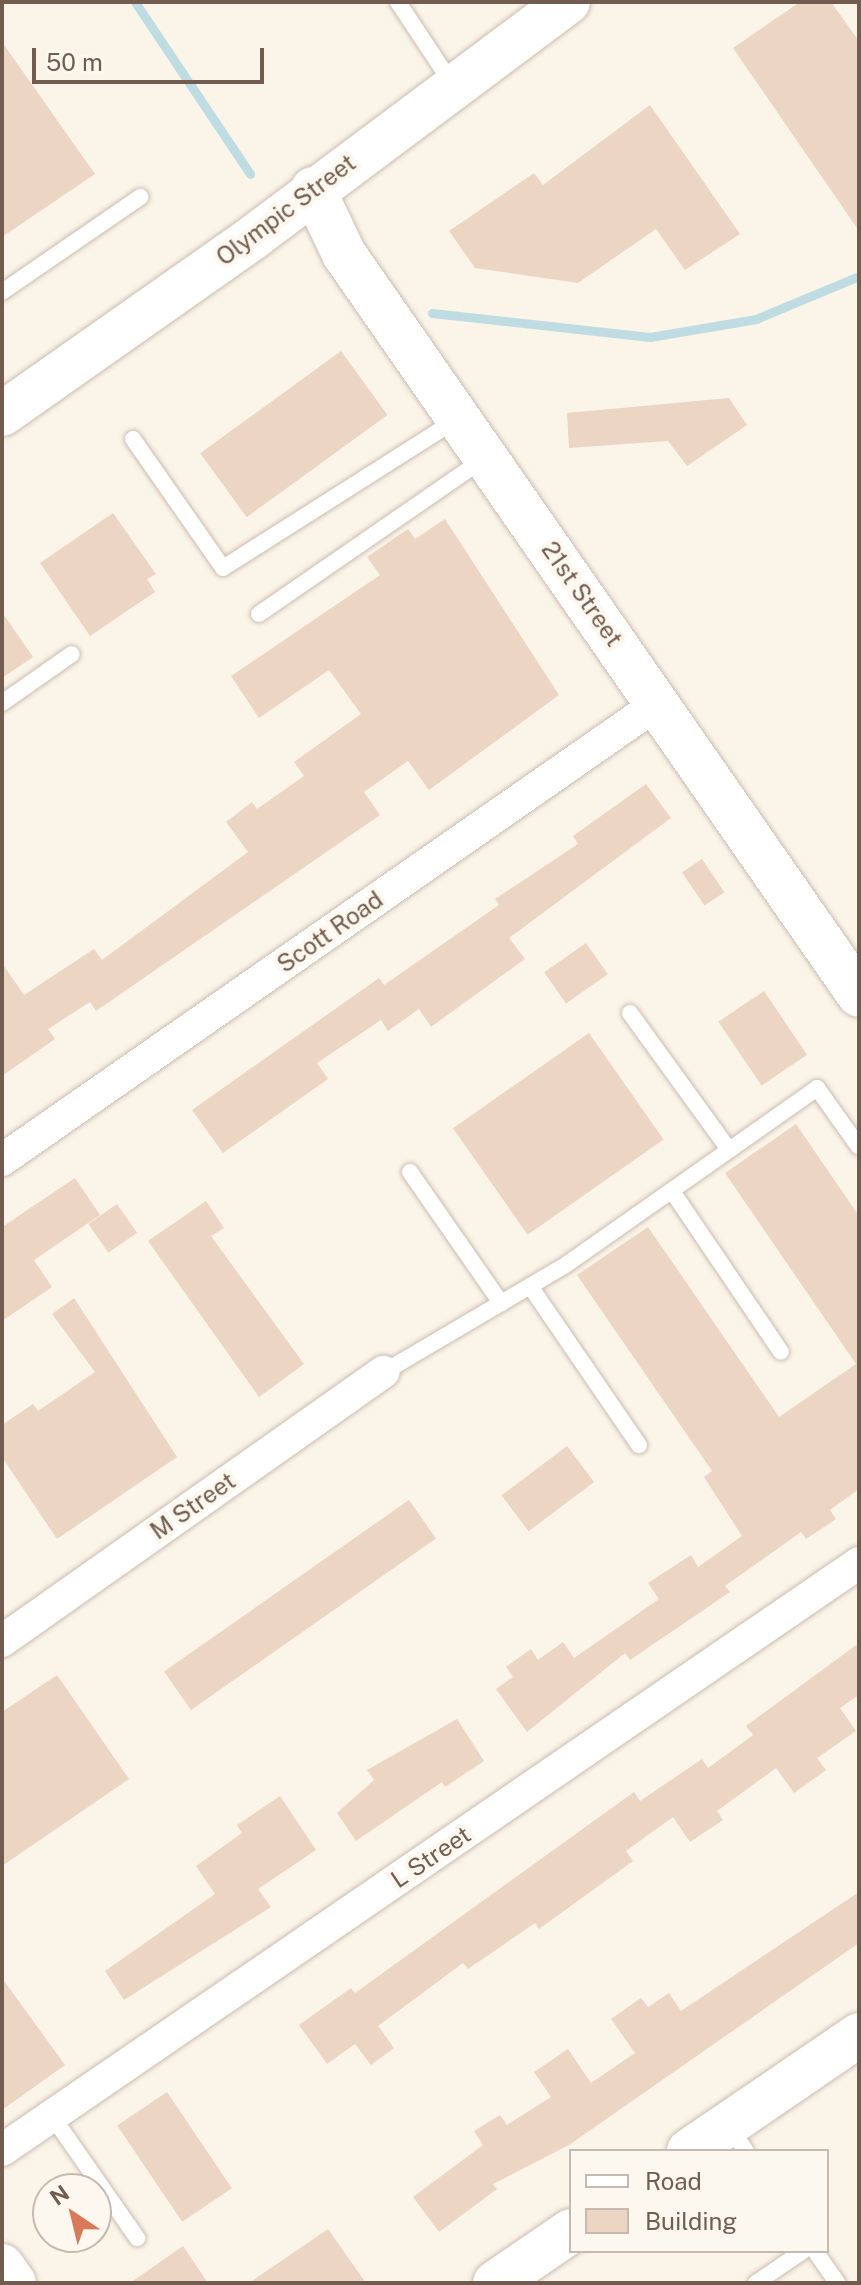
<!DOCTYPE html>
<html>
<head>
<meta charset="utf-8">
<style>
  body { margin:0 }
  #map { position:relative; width:861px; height:2285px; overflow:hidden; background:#faf4e9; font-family:"Public Sans",sans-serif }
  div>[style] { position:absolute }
  .stream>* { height:9px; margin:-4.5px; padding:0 4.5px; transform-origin:4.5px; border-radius:4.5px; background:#bfdce2 }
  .building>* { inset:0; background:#edd5c3; transform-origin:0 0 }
  .roads { filter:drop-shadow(0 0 2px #ccbcb0) drop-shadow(0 0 2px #ccbcb0) }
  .lane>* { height:16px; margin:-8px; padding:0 8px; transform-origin:8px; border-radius:8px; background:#fff }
  .street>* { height:32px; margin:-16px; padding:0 16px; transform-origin:16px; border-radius:16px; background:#fff }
  .secondary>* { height:44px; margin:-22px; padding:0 22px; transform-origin:22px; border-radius:22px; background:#fff }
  span { translate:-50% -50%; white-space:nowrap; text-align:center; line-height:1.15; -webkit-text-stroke:8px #fdf8ef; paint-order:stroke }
  .street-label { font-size:24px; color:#725c4f }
  .frame { position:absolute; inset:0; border:4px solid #725c4f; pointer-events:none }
  .legend { position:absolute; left:569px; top:2149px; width:260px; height:104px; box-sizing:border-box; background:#fdf8ef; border:2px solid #c5baaf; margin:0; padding:10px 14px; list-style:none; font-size:24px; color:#725c4f }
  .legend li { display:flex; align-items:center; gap:16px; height:40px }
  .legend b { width:40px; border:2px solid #c5baaf }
  .north { position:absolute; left:32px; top:2173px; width:80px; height:80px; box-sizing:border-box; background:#fdf8ef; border:2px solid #c5baaf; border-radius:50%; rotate:325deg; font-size:22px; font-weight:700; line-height:32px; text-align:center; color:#725c4f }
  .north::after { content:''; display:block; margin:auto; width:28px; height:36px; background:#d8795a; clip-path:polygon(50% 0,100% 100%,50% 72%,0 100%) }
  .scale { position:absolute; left:32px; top:48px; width:232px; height:36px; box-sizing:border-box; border:4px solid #725c4f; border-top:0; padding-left:10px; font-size:24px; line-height:28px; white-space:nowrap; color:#725c4f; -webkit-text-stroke:6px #fdf8ef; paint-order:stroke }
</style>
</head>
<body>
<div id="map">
  <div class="stream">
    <i style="left:135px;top:2px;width:207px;rotate:56.2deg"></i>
    <i style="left:432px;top:313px;width:219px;rotate:6.3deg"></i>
    <i style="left:650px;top:337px;width:108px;rotate:-9.6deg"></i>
    <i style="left:756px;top:319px;width:112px;rotate:-22.7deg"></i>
  </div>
  <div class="building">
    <i style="clip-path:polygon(800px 2px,831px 2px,859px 41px,859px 231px,733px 48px)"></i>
    <i style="clip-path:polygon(2px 42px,95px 174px,2px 237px)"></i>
    <i style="clip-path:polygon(650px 105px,740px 234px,685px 270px,656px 229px,578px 283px,475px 268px,449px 231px,534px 173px,543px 185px)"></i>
    <i style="left:341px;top:351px;width:79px;height:174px;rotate:54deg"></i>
    <i style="clip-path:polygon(729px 398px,747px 425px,687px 466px,668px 441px,569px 448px,567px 413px)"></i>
    <i style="clip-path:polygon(113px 513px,156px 574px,147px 579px,155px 592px,90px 636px,40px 563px)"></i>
    <i style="clip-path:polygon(445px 519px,559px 695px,429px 790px,408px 761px,364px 792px,380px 815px,96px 1011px,90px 1002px,48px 1029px,55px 1039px,2px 1076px,2px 963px,24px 995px,94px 949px,102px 960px,248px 852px,226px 822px,252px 802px,257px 809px,304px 776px,294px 762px,361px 714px,329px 670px,259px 718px,231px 676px,380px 575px,367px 557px,408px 529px,415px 539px)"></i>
    <i style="clip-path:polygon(2px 612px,33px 657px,2px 678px)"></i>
    <i style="clip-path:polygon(646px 784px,671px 818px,509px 938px,525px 959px,431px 1027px,419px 1009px,388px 1031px,381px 1020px,317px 1063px,328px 1079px,223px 1153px,192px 1110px,379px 978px,384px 985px,499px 905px,495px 899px,578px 844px,573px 836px)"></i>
    <i style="left:702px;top:859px;width:40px;height:24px;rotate:56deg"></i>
    <i style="left:586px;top:943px;width:38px;height:51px;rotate:55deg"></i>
    <i style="left:764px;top:991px;width:77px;height:55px;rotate:56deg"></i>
    <i style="left:589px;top:1033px;width:130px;height:166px;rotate:55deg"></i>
    <i style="clip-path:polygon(796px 1124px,859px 1216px,859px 1489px,830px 1510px,836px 1519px,806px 1539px,801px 1532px,725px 1586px,730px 1592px,630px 1660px,625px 1653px,527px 1732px,496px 1689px,513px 1677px,506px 1667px,531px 1649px,538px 1660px,563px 1642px,574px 1658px,659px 1599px,648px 1583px,691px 1555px,698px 1567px,742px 1536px,704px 1477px,712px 1471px,577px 1275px,648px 1227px,779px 1417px,856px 1364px,725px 1173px)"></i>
    <i style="clip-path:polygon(75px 1178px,100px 1215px,34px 1260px,52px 1287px,2px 1321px,2px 1227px)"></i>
    <i style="clip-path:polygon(206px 1201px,224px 1228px,211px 1236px,304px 1364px,259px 1397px,148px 1241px)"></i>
    <i style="left:117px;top:1204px;width:35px;height:35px;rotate:55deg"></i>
    <i style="clip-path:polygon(74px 1298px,177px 1457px,57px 1539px,2px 1457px,2px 1425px,33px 1404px,38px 1411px,95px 1372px,52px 1314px)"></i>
    <i style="left:567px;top:1446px;width:45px;height:82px;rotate:53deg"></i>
    <i style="left:409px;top:1500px;width:47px;height:299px;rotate:55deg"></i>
    <i style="clip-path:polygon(859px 1643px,859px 1695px,840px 1708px,856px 1731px,817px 1758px,826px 1770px,794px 1793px,776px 1768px,717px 1811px,723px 1820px,690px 1842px,673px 1817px,626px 1851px,633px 1861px,539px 1929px,535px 1923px,468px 1969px,463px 1963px,378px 2026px,394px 2048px,371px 2065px,355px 2044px,327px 2064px,299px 2025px,351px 1988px,355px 1993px,634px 1792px,640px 1801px,702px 1759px,708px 1768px,753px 1735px,746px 1726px)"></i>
    <i style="clip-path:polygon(57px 1675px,129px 1779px,2px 1866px,2px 1712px)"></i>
    <i style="clip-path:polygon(457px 1719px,484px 1761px,445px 1787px,442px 1782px,356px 1841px,337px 1813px,374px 1780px,367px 1770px)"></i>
    <i style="clip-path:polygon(280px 1796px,316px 1850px,258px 1889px,271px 1907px,124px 2000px,105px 1971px,215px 1894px,196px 1866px,242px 1833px,237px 1825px)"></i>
    <i style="clip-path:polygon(859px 1892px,859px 1943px,569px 2145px,493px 2184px,497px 2189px,439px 2232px,413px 2197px,483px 2145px,474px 2131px,500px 2115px,507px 2125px,551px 2097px,534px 2072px,568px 2049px,591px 2083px,635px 2053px,611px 2019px,641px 1998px,648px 2007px,669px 1993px,681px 2011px)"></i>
    <i style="clip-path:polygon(2px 1978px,65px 2065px,2px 2110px)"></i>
    <i style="left:167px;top:2092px;width:116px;height:60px;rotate:56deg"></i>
    <i style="clip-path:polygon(328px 2229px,366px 2283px,249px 2283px)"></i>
    <i style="clip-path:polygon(183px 2246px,208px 2283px,130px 2283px)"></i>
  </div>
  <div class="roads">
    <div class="lane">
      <i style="left:398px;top:2px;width:100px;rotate:56.5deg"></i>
      <i style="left:2px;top:292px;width:168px;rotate:-34.5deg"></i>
      <i style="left:133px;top:439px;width:157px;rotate:55.1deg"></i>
      <i style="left:223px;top:568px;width:276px;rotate:-32.4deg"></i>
      <i style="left:259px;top:614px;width:275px;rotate:-34.6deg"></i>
      <i style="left:2px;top:703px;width:85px;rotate:-35deg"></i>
      <i style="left:630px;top:1013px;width:169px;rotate:54.1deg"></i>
      <i style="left:410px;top:1172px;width:160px;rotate:55.2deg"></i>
      <i style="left:672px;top:1191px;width:194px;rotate:55.9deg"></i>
      <i style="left:530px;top:1286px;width:193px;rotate:55.6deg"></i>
      <i style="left:384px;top:1372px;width:212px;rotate:-30.5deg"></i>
      <i style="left:567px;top:1264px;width:306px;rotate:-35.1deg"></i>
      <i style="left:817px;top:1088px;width:72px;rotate:54.6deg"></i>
      <i style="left:52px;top:2116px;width:149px;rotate:55.1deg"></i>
      <i style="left:729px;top:2126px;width:30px;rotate:56deg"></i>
      <i style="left:815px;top:2251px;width:39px;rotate:55deg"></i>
      <i style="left:756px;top:2283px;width:57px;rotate:-34.2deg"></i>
    </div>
    <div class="street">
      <i style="left:2px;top:1160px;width:798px;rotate:-34.84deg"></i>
      <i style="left:2px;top:1641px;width:467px;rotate:-35.2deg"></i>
      <i style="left:2px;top:2150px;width:1039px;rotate:-34.41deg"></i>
    </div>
    <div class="secondary">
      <i style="left:313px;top:189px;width:72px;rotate:64.5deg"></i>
      <i style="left:344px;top:254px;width:902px;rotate:55.2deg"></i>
      <i style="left:2px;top:414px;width:309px;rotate:-35.1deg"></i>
      <i style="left:255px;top:236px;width:391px;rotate:-36.8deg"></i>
      <i style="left:689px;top:2151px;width:206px;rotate:-34.3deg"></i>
      <i style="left:2px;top:2266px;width:21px;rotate:55deg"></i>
      <i style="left:495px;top:2283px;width:92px;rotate:-34.4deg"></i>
    </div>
  </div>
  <div class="street-label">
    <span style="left:286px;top:210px;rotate:-37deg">Olympic Street</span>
    <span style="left:582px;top:594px;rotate:55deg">21st Street</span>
    <span style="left:330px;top:932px;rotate:-35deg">Scott Road</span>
    <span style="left:193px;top:1506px;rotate:-35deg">M Street</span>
    <span style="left:431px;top:1857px;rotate:-34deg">L Street</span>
  </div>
  <div class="frame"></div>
  <ul class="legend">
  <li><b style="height:10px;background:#fff"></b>Road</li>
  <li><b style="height:22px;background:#edd5c3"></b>Building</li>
  </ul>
  <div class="north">N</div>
  <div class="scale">50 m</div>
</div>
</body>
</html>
